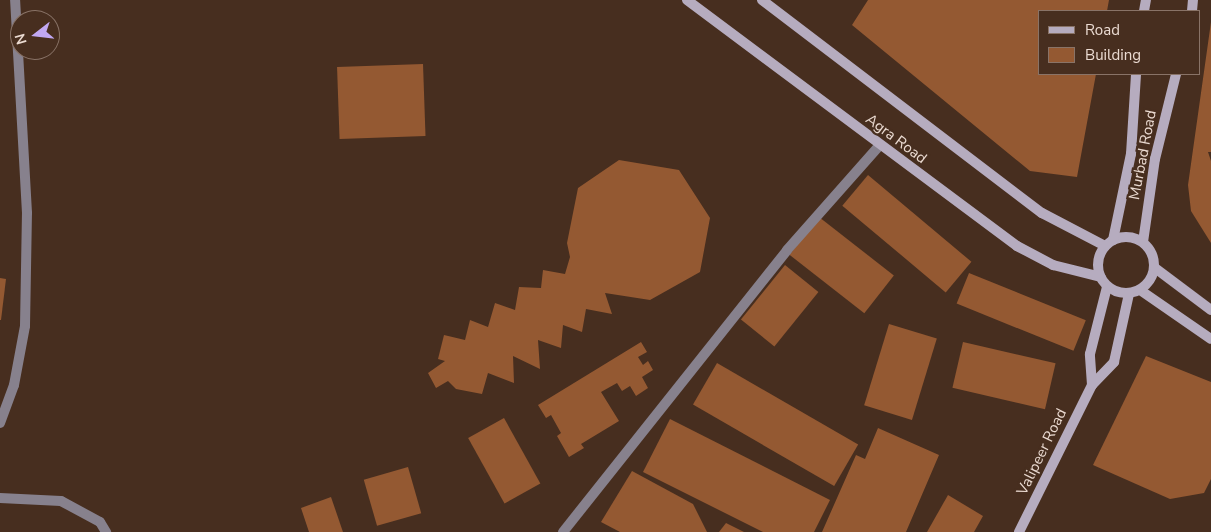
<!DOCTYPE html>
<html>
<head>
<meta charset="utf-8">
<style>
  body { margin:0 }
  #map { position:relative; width:1211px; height:532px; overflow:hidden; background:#472e1f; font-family:"Nunito Sans",sans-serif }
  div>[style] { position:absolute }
  .building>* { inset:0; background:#945932; transform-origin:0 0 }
  .street>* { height:10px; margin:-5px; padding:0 5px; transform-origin:5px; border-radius:5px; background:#87818d }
  .secondary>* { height:10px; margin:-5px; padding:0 5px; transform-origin:5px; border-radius:5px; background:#b6acbf }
  .secondary>.ring { margin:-5px; padding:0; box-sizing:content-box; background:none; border:10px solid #b6acbf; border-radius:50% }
  span { translate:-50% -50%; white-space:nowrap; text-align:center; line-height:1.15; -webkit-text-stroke:4.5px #472e1f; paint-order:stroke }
  .street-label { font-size:15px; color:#ebdbd2 }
  .legend { position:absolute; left:1038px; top:10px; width:162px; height:65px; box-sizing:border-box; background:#472e1f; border:1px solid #897367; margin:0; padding:6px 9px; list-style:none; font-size:15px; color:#ebdbd2 }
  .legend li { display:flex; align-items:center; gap:10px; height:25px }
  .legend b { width:25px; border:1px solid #897367 }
  .north { position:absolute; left:10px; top:10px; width:50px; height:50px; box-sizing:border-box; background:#472e1f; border:1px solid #897367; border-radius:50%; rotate:254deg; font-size:14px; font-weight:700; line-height:20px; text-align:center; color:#ebdbd2 }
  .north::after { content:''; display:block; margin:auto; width:18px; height:22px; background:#c1a8f3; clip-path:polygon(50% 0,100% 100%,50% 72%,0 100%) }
</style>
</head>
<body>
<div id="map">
  <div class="building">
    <i style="clip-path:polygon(868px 0,1109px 0,1107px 11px,1040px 11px,1040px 74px,1096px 74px,1077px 177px,1030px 171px,852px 25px)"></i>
    <i style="clip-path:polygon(1211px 22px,1211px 152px,1208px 152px,1211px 161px,1211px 243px,1191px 211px,1188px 185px)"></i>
    <i style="left:423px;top:64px;width:72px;height:86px;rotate:88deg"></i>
    <i style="clip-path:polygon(619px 160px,679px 170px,710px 218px,700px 272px,650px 300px,605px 293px,612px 314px,586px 309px,582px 332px,563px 325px,561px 348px,538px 340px,540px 369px,513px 356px,514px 383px,488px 373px,482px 394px,456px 389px,448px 381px,436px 388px,428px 373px,445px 361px,438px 359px,444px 335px,465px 340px,470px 320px,488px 327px,495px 303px,515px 310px,519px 287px,541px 288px,543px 270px,565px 274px,570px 257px,567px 243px,578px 188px)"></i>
    <i style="left:868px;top:175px;width:135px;height:40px;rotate:40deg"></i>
    <i style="left:819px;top:217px;width:95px;height:48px;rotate:38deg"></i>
    <i style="left:785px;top:265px;width:43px;height:70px;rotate:39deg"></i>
    <i style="left:969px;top:273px;width:126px;height:33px;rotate:22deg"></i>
    <i style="clip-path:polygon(0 278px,6px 279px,1px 320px,0 320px)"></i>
    <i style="left:889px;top:324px;width:50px;height:85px;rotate:17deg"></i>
    <i style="clip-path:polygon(641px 342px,647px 352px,638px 357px,643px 365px,648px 361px,653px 370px,642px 377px,648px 388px,636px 396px,630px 386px,622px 391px,617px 383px,601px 392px,619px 421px,581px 444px,584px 448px,569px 457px,557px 436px,561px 433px,551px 415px,546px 418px,538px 405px)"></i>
    <i style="left:963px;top:342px;width:95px;height:47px;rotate:13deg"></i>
    <i style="clip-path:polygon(1146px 356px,1211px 382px,1211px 479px,1204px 493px,1170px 499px,1093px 465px)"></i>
    <i style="left:717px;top:363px;width:163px;height:48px;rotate:30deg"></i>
    <i style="left:504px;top:418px;width:75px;height:41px;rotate:61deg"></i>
    <i style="clip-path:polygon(670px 419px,830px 500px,814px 532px,763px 532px,643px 472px)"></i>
    <i style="clip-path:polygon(878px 428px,939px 455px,906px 532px,822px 532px,856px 455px,865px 459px)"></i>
    <i style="left:408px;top:467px;width:48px;height:46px;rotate:74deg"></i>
    <i style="clip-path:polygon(632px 471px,693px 504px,707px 532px,620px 532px,601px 522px)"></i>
    <i style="clip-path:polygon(948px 495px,983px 516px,974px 532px,927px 532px)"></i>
    <i style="clip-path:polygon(331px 497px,343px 532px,309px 532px,301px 508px)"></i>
    <i style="clip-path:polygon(726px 523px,744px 532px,719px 532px)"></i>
  </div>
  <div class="street">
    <i style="left:0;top:423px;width:40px;rotate:-69.8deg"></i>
    <i style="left:14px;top:385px;width:60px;rotate:-79.4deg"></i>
    <i style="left:25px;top:326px;width:113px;rotate:-89deg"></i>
    <i style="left:27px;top:213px;width:213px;rotate:-93.2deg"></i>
    <i style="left:0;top:498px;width:61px;rotate:2.8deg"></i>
    <i style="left:61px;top:501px;width:44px;rotate:28.3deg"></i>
    <i style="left:100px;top:522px;width:12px;rotate:59deg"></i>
    <i style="left:563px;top:532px;width:360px;rotate:-51.5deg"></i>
    <i style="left:787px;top:250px;width:139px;rotate:-48.5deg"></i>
  </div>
  <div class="secondary">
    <i style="left:687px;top:0;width:412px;rotate:36.7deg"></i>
    <i style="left:1017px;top:246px;width:41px;rotate:27.8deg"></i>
    <i style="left:1053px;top:265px;width:49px;rotate:14deg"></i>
    <i style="left:762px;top:0;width:352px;rotate:37.3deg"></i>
    <i style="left:1042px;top:213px;width:71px;rotate:27.6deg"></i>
    <i style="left:1144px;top:11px;width:11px;rotate:-80deg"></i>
    <i style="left:1192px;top:11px;width:11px;rotate:-85deg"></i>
    <i class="ring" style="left:1098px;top:237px;width:46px;height:46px"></i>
    <i style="left:1113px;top:240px;width:88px;rotate:-78.2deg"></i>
    <i style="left:1131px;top:154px;width:80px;rotate:-86.4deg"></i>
    <i style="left:1143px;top:242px;width:84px;rotate:-81.8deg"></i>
    <i style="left:1155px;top:159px;width:88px;rotate:-76.1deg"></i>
    <i style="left:1155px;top:268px;width:70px;rotate:36.9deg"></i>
    <i style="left:1140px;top:290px;width:86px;rotate:34.6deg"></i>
    <i style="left:1092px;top:385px;width:31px;rotate:-94deg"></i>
    <i style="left:1090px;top:354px;width:69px;rotate:-75.8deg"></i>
    <i style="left:1019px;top:532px;width:164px;rotate:-63.6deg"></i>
    <i style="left:1092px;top:385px;width:32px;rotate:-46deg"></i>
    <i style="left:1114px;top:362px;width:70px;rotate:-77.6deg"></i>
  </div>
  <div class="street-label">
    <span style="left:896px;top:139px;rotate:37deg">Agra Road</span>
    <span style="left:1143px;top:155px;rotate:-79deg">Murbad Road</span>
    <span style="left:1042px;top:452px;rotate:-64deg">Valipeer Road</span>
  </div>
  <ul class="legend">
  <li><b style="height:6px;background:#b6acbf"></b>Road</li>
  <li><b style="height:14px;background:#945932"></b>Building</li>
  </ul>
  <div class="north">N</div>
</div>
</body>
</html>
